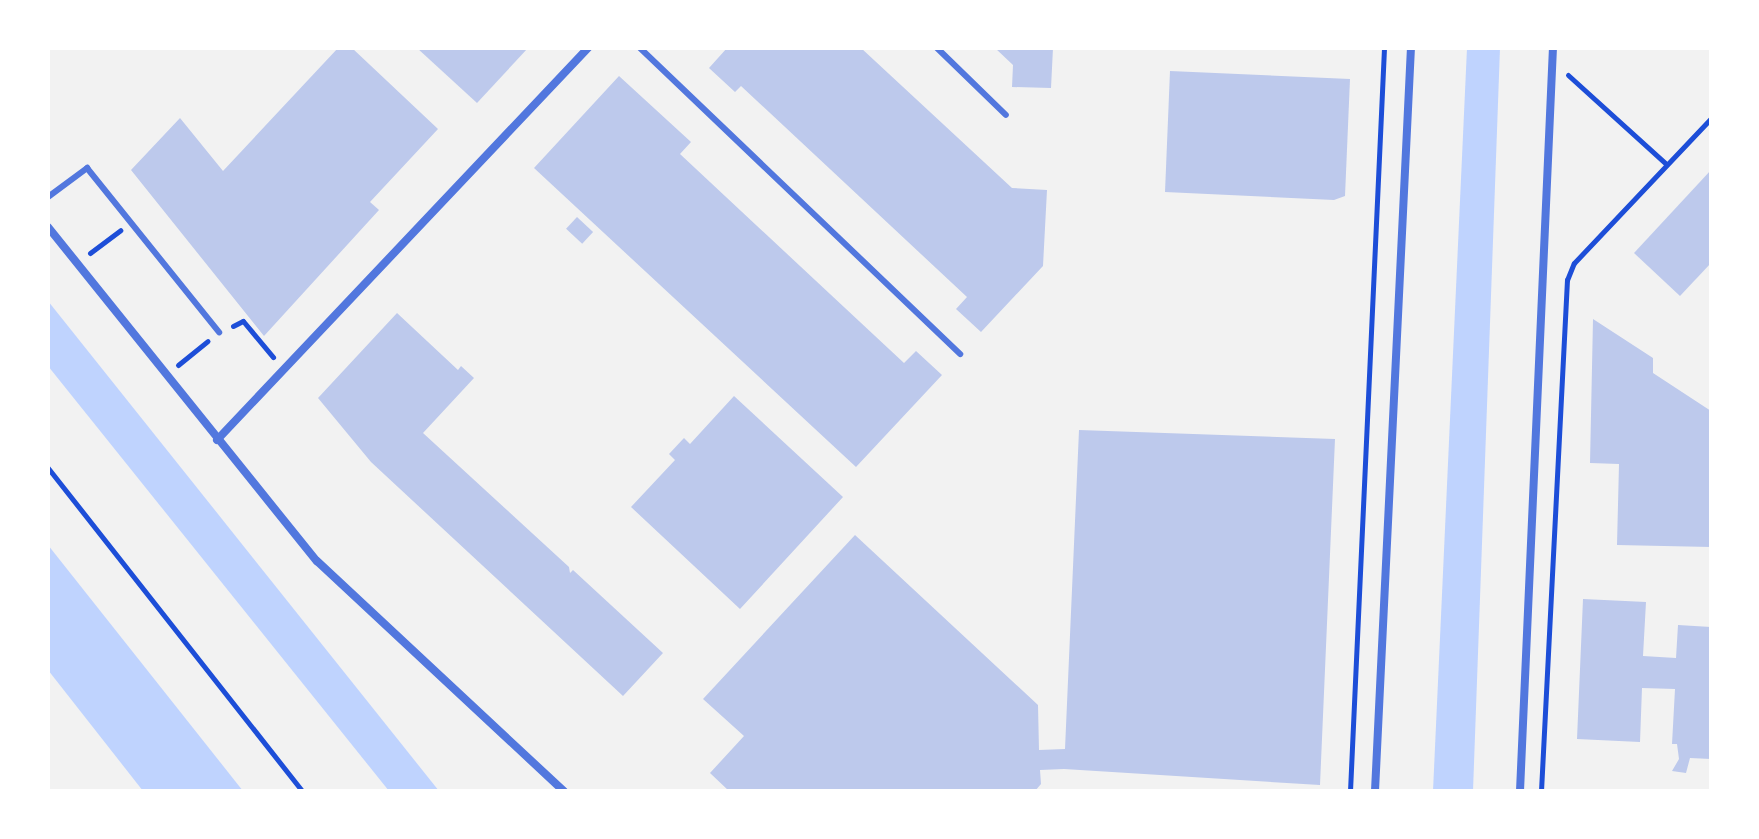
<!DOCTYPE html>
<html>
<head>
<meta charset="utf-8">
<style>
  body { margin:0 }
  #map { position:relative; width:1759px; height:839px; overflow:hidden; background:#f2f2f2; font-family:"PT Sans Narrow",sans-serif }
  div>[style] { position:absolute }
  .water>* { inset:0; background:#bfd3fe }
  .building>* { inset:0; background:#bdc9ec; transform-origin:0 0 }
  .path>* { height:5px; margin:-2.5px; padding:0 2.5px; transform-origin:2.5px; border-radius:2.5px; background:#1d4ed8 }
  .service>* { height:6px; margin:-3px; padding:0 3px; transform-origin:3px; border-radius:3px; background:#5277de }
  .minor>* { height:8px; margin:-4px; padding:0 4px; transform-origin:4px; border-radius:4px; background:#5277de }
  span { translate:-50% -50%; white-space:nowrap; text-align:center; line-height:1.15; -webkit-text-stroke:6px #fff; paint-order:stroke }
  .frame { position:absolute; inset:0; border:50px solid #fff; pointer-events:none }
</style>
</head>
<body>
<div id="map">
  <div class="water">
    <i style="clip-path:polygon(1467px 48px,1500px 48px,1473px 791px,1433px 791px)"></i>
    <i style="clip-path:polygon(48px 301px,439px 791px,389px 791px,48px 366px)"></i>
    <i style="clip-path:polygon(48px 545px,243px 791px,143px 791px,48px 670px)"></i>
  </div>
  <div class="building">
    <i style="clip-path:polygon(338px 48px,352px 48px,438px 129px,370px 202px,379px 210px,264px 336px,131px 170px,180px 118px,223px 171px)"></i>
    <i style="clip-path:polygon(417px 48px,528px 48px,477px 103px)"></i>
    <i style="clip-path:polygon(727px 48px,861px 48px,1012px 188px,1047px 190px,1043px 266px,981px 332px,956px 309px,967px 297px,741px 86px,735px 92px,709px 68px)"></i>
    <i style="clip-path:polygon(995px 48px,1053px 48px,1051px 88px,1012px 87px,1013px 65px)"></i>
    <i style="clip-path:polygon(1170px 71px,1350px 79px,1345px 196px,1334px 200px,1165px 192px)"></i>
    <i style="clip-path:polygon(619px 76px,691px 142px,680px 154px,830px 294px,904px 363px,916px 351px,942px 375px,856px 467px,534px 168px)"></i>
    <i style="clip-path:polygon(1711px 170px,1711px 263px,1680px 296px,1634px 253px)"></i>
    <i style="left:577px;top:217px;width:22px;height:16px;rotate:43deg"></i>
    <i style="clip-path:polygon(397px 313px,458px 370px,461px 366px,474px 378px,423px 433px,569px 567px,570px 573px,573px 570px,663px 653px,623px 696px,371px 462px,318px 398px)"></i>
    <i style="clip-path:polygon(1593px 319px,1653px 358px,1653px 373px,1711px 411px,1711px 547px,1617px 545px,1619px 464px,1590px 463px)"></i>
    <i style="clip-path:polygon(734px 396px,843px 497px,740px 609px,631px 507px,675px 460px,669px 454px,684px 438px,690px 444px)"></i>
    <i style="clip-path:polygon(1079px 430px,1335px 439px,1320px 785px,1064px 769px,1040px 770px,1041px 784px,1035px 791px,729px 791px,710px 773px,744px 736px,703px 699px,855px 535px,1038px 705px,1039px 750px,1065px 749px)"></i>
    <i style="clip-path:polygon(1583px 599px,1646px 602px,1643px 656px,1676px 658px,1678px 625px,1711px 627px,1711px 759px,1690px 758px,1686px 773px,1672px 771px,1679px 759px,1677px 744px,1672px 744px,1675px 689px,1642px 688px,1640px 742px,1577px 739px)"></i>
  </div>
  <div class="path">
    <i style="left:1568px;top:75px;width:132px;rotate:42.2deg"></i>
    <i style="left:90px;top:253px;width:38px;rotate:-37deg"></i>
    <i style="left:233px;top:326px;width:11px;rotate:-27deg"></i>
    <i style="left:243px;top:321px;width:47px;rotate:50.2deg"></i>
    <i style="left:178px;top:365px;width:38px;rotate:-39deg"></i>
    <i style="left:48px;top:468px;width:411px;rotate:51.8deg"></i>
    <i style="left:1350px;top:791px;width:744px;rotate:-87.38deg"></i>
    <i style="left:1541px;top:791px;width:512px;rotate:-87.09deg"></i>
    <i style="left:1567px;top:280px;width:18px;rotate:-68deg"></i>
    <i style="left:1574px;top:263px;width:199px;rotate:-46.6deg"></i>
  </div>
  <div class="service">
    <i style="left:640px;top:48px;width:443px;rotate:43.7deg"></i>
    <i style="left:937px;top:48px;width:96px;rotate:44.2deg"></i>
    <i style="left:48px;top:197px;width:49px;rotate:-36.6deg"></i>
    <i style="left:87px;top:168px;width:211px;rotate:51.2deg"></i>
  </div>
  <div class="minor">
    <i style="left:48px;top:227px;width:429px;rotate:51.2deg"></i>
    <i style="left:317px;top:561px;width:338px;rotate:43deg"></i>
    <i style="left:217px;top:440px;width:540px;rotate:-46.58deg"></i>
    <i style="left:1375px;top:791px;width:744px;rotate:-87.23deg"></i>
    <i style="left:1520px;top:791px;width:744px;rotate:-87.46deg"></i>
  </div>
  <div class="frame"></div>
</div>
</body>
</html>
